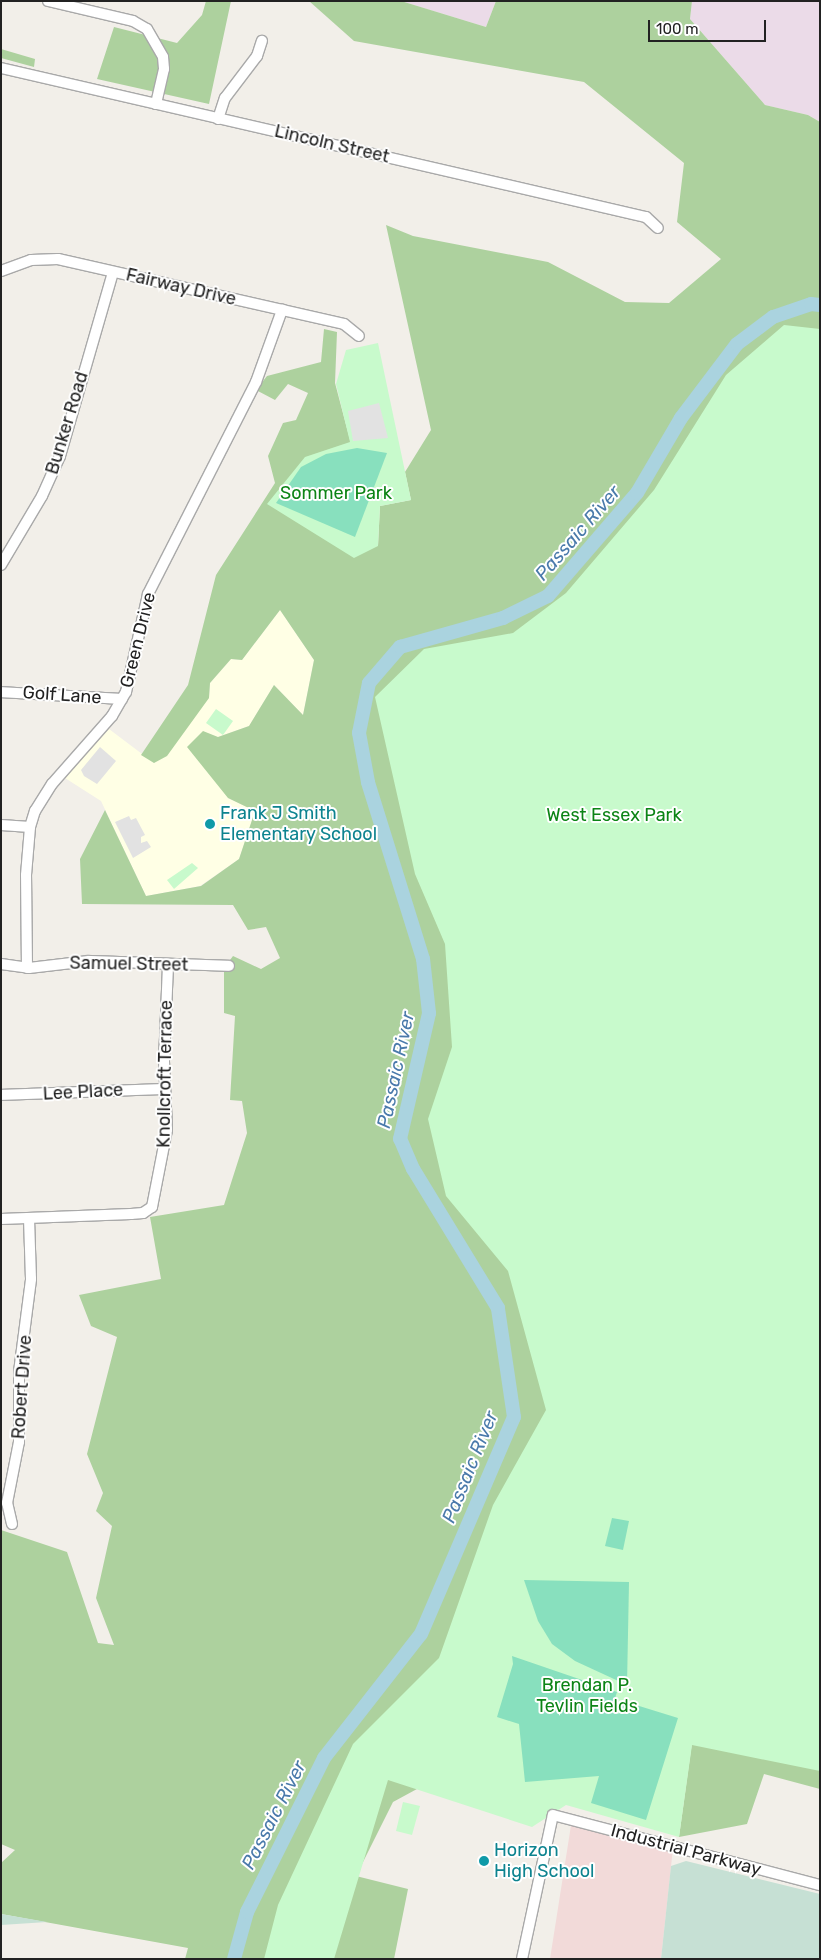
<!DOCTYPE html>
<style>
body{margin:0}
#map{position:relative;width:821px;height:1960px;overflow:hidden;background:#f2efe9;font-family:Rubik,sans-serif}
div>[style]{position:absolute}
.commercial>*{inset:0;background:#f2dad9}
.industrial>*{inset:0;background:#ebdbe8}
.education>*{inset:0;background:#ffffe5}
.forest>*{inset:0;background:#add19e}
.wetland>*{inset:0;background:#c6e0d4}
.park>*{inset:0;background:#c8facc}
.pitch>*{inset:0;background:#88e0be}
.parking>*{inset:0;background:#e2e2e2}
.river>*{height:14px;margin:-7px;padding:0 7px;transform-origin:7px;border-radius:7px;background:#aad3df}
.roads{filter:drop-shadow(1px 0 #a9a9a9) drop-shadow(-1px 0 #a9a9a9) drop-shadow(0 1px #a9a9a9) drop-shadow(0 -1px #a9a9a9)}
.minor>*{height:10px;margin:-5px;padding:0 5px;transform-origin:5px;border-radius:5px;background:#fff}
.dots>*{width:14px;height:14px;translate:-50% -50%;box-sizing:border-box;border:2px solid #fff;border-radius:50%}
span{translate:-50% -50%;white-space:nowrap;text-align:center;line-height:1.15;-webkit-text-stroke:4px #fff;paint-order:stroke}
.street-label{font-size:18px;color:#222}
.park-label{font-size:18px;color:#0c8416}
.culture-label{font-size:18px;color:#0d838f}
.left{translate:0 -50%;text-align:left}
.water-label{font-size:19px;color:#4a7aab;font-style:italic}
.frame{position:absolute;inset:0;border:2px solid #222;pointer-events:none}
.scale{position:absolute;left:648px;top:20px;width:118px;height:22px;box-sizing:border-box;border:2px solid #222;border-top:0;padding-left:6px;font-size:15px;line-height:18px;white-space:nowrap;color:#222;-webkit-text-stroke:4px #fff;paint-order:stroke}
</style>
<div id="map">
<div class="commercial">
<div style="clip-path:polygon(572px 1819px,673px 1848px,661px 1959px,550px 1959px)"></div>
</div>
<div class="industrial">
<div style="clip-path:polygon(401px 1px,496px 1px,486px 27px)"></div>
<div style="clip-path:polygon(692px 1px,820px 1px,820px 122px,808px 115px,765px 105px,690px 19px)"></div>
</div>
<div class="education">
<div style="clip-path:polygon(280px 610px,314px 660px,303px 715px,274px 685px,249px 726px,218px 737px,228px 798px,255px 811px,239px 859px,200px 886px,146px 896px,101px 801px,65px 778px,109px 729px,154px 763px,209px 698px,210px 683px,231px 659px,242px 660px)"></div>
</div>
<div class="forest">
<div style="clip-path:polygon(206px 1px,231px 1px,209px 104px,97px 79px,114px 27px,177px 43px,202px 15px)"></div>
<div style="clip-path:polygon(309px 1px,401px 1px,486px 27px,496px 1px,692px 1px,690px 19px,765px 105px,808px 115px,820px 122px,820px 1789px,764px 1774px,747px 1824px,679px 1837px,715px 1576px,452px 1770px,393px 1802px,356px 1876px,408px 1889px,394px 1959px,185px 1959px,188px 1948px,1px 1914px,1px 1863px,15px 1850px,1px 1844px,1px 1530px,67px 1552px,98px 1643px,114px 1645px,96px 1598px,112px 1526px,96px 1511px,103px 1493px,87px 1454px,117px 1337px,91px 1326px,79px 1295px,161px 1279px,150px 1217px,224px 1205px,247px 1133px,242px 1101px,230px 1100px,235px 1016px,224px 1013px,224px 968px,233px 956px,261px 969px,280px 958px,266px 927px,248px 930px,233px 905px,82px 904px,80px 859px,105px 810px,146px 896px,201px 886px,239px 859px,255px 811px,228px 798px,187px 747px,203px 731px,218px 737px,249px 726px,274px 685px,303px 715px,314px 660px,280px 610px,242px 660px,231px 659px,210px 683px,209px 698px,167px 756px,154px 763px,141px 755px,188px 685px,216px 575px,275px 483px,268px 456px,283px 423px,296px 420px,308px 393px,288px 384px,275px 400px,256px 390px,267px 376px,321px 362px,324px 329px,337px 332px,335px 383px,378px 546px,380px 506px,411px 500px,405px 472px,431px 430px,386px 225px,413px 236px,548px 262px,625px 302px,669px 303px,721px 259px,677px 222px,684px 163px,584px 82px,354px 41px)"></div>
<div style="clip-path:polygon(1px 49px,35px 59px,34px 67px,1px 58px)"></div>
</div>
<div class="wetland">
<div style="clip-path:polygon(686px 1861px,820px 1894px,820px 1959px,661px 1959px,671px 1866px)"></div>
<div style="clip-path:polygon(1px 1914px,47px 1922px,1px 1925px)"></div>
</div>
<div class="park">
<div style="clip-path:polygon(784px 325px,820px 329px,820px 1771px,692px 1745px,679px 1837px,566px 1805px,532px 1827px,388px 1780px,334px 1959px,264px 1959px,278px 1905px,353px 1744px,439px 1658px,493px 1505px,546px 1410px,508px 1271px,446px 1196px,428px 1119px,452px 1047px,445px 944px,415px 874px,375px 697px,424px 649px,513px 633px,566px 593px,654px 490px,726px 375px)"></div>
<div style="clip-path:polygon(378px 343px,411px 500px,380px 506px,378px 546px,354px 558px,267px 504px,305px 457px,350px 442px,336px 384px,346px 350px)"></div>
<div style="clip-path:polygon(216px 709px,233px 721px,223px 735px,206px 723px)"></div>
<div style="clip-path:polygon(192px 863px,198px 868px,174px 889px,167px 880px)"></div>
<div style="clip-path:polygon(403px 1802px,420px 1806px,412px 1835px,396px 1831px)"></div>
</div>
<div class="pitch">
<div style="clip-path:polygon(357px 448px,387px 453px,355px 537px,276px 503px,301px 467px,326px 454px)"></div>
<div style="clip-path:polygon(612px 1518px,629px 1521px,623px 1550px,605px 1546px)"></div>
<div style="clip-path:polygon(524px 1580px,629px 1582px,627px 1685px,575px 1661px,552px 1644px,538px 1621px)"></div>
<div style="clip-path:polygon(512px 1656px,617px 1692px,612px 1708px,619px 1714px,623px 1701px,678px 1718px,646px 1820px,591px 1803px,599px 1776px,525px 1782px,519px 1724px,497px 1717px,513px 1664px)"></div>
</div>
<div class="parking">
<div style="clip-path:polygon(379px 403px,388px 438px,353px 441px,348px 411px)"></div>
<div style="clip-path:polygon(100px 747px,116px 761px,97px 784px,84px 776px,81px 770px)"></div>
<div style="clip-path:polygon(129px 816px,131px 820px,136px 818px,145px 835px,141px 837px,141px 843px,147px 841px,151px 847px,133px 858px,115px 822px)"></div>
</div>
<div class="river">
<div style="left:234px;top:1959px;width:49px;rotate:-74.5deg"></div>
<div style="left:247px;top:1912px;width:172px;rotate:-63.4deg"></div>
<div style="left:324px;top:1758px;width:157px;rotate:-52deg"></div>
<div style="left:421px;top:1634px;width:236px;rotate:-66.8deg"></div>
<div style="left:514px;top:1417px;width:110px;rotate:-98.4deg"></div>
<div style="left:498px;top:1308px;width:163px;rotate:-121.4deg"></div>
<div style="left:413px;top:1169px;width:33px;rotate:-113deg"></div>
<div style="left:400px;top:1139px;width:129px;rotate:-77deg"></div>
<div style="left:429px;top:1013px;width:54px;rotate:-96.3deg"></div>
<div style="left:423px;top:959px;width:185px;rotate:-107.3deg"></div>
<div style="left:368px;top:782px;width:50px;rotate:-100.4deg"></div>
<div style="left:359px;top:733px;width:51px;rotate:-78.7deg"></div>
<div style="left:369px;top:683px;width:48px;rotate:-49.3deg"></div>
<div style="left:400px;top:647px;width:107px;rotate:-15.7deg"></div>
<div style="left:503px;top:618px;width:50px;rotate:-26.1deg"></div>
<div style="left:548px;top:596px;width:136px;rotate:-49.2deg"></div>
<div style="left:637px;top:493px;width:87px;rotate:-59.6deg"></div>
<div style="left:681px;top:418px;width:93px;rotate:-52.9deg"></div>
<div style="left:737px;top:344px;width:45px;rotate:-36.9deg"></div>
<div style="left:773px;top:317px;width:40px;rotate:-18.9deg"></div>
<div style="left:811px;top:304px;width:9px;rotate:6deg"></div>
</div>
<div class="roads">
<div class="minor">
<div style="left:48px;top:1px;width:87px;rotate:13.2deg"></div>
<div style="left:133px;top:21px;width:16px;rotate:30deg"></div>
<div style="left:147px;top:29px;width:32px;rotate:60deg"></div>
<div style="left:163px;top:57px;width:12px;rotate:85deg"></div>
<div style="left:164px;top:69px;width:36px;rotate:103deg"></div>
<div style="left:1px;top:68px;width:662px;rotate:13.01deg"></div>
<div style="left:646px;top:217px;width:16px;rotate:43deg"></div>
<div style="left:218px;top:119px;width:22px;rotate:-72deg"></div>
<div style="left:225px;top:98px;width:53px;rotate:-52.7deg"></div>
<div style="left:257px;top:56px;width:16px;rotate:-72deg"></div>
<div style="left:1px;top:271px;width:32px;rotate:-20deg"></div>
<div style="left:31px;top:260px;width:27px;rotate:-2deg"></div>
<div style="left:58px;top:259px;width:293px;rotate:12.8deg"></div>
<div style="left:344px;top:324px;width:19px;rotate:39deg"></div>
<div style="left:1px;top:565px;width:80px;rotate:-59.3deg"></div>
<div style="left:42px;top:496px;width:44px;rotate:-65.8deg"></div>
<div style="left:60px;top:456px;width:191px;rotate:-73.9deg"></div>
<div style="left:1px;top:692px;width:121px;rotate:3.3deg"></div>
<div style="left:1px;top:825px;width:29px;rotate:4deg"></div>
<div style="left:1px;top:964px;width:28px;rotate:8deg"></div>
<div style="left:29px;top:968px;width:60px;rotate:-6.7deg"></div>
<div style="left:89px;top:961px;width:140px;rotate:2deg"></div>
<div style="left:27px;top:968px;width:93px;rotate:-90.6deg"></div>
<div style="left:26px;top:875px;width:48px;rotate:-85.2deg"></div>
<div style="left:30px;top:827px;width:17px;rotate:-73deg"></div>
<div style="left:35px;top:811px;width:32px;rotate:-58deg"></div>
<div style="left:52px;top:784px;width:91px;rotate:-48.6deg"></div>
<div style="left:112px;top:716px;width:28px;rotate:-60deg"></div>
<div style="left:126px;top:692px;width:100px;rotate:-77.3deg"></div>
<div style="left:148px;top:594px;width:238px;rotate:-63deg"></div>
<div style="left:256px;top:382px;width:77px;rotate:-70.1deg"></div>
<div style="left:1px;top:1095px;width:164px;rotate:-2.1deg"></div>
<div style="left:1px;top:1219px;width:130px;rotate:-2.2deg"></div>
<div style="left:131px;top:1214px;width:12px;rotate:-5deg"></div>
<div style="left:143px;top:1213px;width:11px;rotate:-34deg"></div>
<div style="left:152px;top:1207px;width:78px;rotate:-79deg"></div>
<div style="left:167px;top:1130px;width:69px;rotate:-92.5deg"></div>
<div style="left:164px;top:1061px;width:97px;rotate:-87.6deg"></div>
<div style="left:12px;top:1524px;width:22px;rotate:-103deg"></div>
<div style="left:7px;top:1503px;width:62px;rotate:-78.9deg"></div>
<div style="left:19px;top:1442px;width:70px;rotate:-90deg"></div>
<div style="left:19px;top:1372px;width:94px;rotate:-82.6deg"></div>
<div style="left:31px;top:1279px;width:60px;rotate:-91.9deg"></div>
<div style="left:522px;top:1959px;width:147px;rotate:-77.9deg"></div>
<div style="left:553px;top:1815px;width:276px;rotate:14.7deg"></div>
</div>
</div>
<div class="dots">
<div style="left:210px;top:824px;background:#0f9aa8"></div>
<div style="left:484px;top:1861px;background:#0f9aa8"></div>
</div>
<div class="street-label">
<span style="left:332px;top:144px;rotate:13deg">Lincoln Street</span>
<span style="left:181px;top:287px;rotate:13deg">Fairway Drive</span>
<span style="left:67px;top:423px;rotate:-73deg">Bunker Road</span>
<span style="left:138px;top:640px;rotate:-76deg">Green Drive</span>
<span style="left:62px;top:695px;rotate:4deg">Golf Lane</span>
<span style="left:129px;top:964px;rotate:1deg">Samuel Street</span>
<span style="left:165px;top:1074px;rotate:-89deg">Knollcroft Terrace</span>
<span style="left:83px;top:1092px;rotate:-3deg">Lee Place</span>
<span style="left:22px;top:1387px;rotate:-86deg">Robert Drive</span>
<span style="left:686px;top:1850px;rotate:15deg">Industrial Parkway</span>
</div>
<div class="park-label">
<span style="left:336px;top:493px">Sommer Park</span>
<span style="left:614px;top:815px">West Essex Park</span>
<span style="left:587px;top:1696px">Brendan P.<br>Tevlin Fields</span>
</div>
<div class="culture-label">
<span class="left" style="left:220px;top:824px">Frank J Smith<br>Elementary School</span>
<span class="left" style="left:494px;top:1861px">Horizon<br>High School</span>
</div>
<div class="water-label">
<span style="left:578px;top:533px;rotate:-49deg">Passaic River</span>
<span style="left:396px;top:1070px;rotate:-78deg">Passaic River</span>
<span style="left:470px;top:1467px;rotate:-68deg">Passaic River</span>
<span style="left:274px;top:1815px;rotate:-63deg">Passaic River</span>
</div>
<div class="frame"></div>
<div class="scale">100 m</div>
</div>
